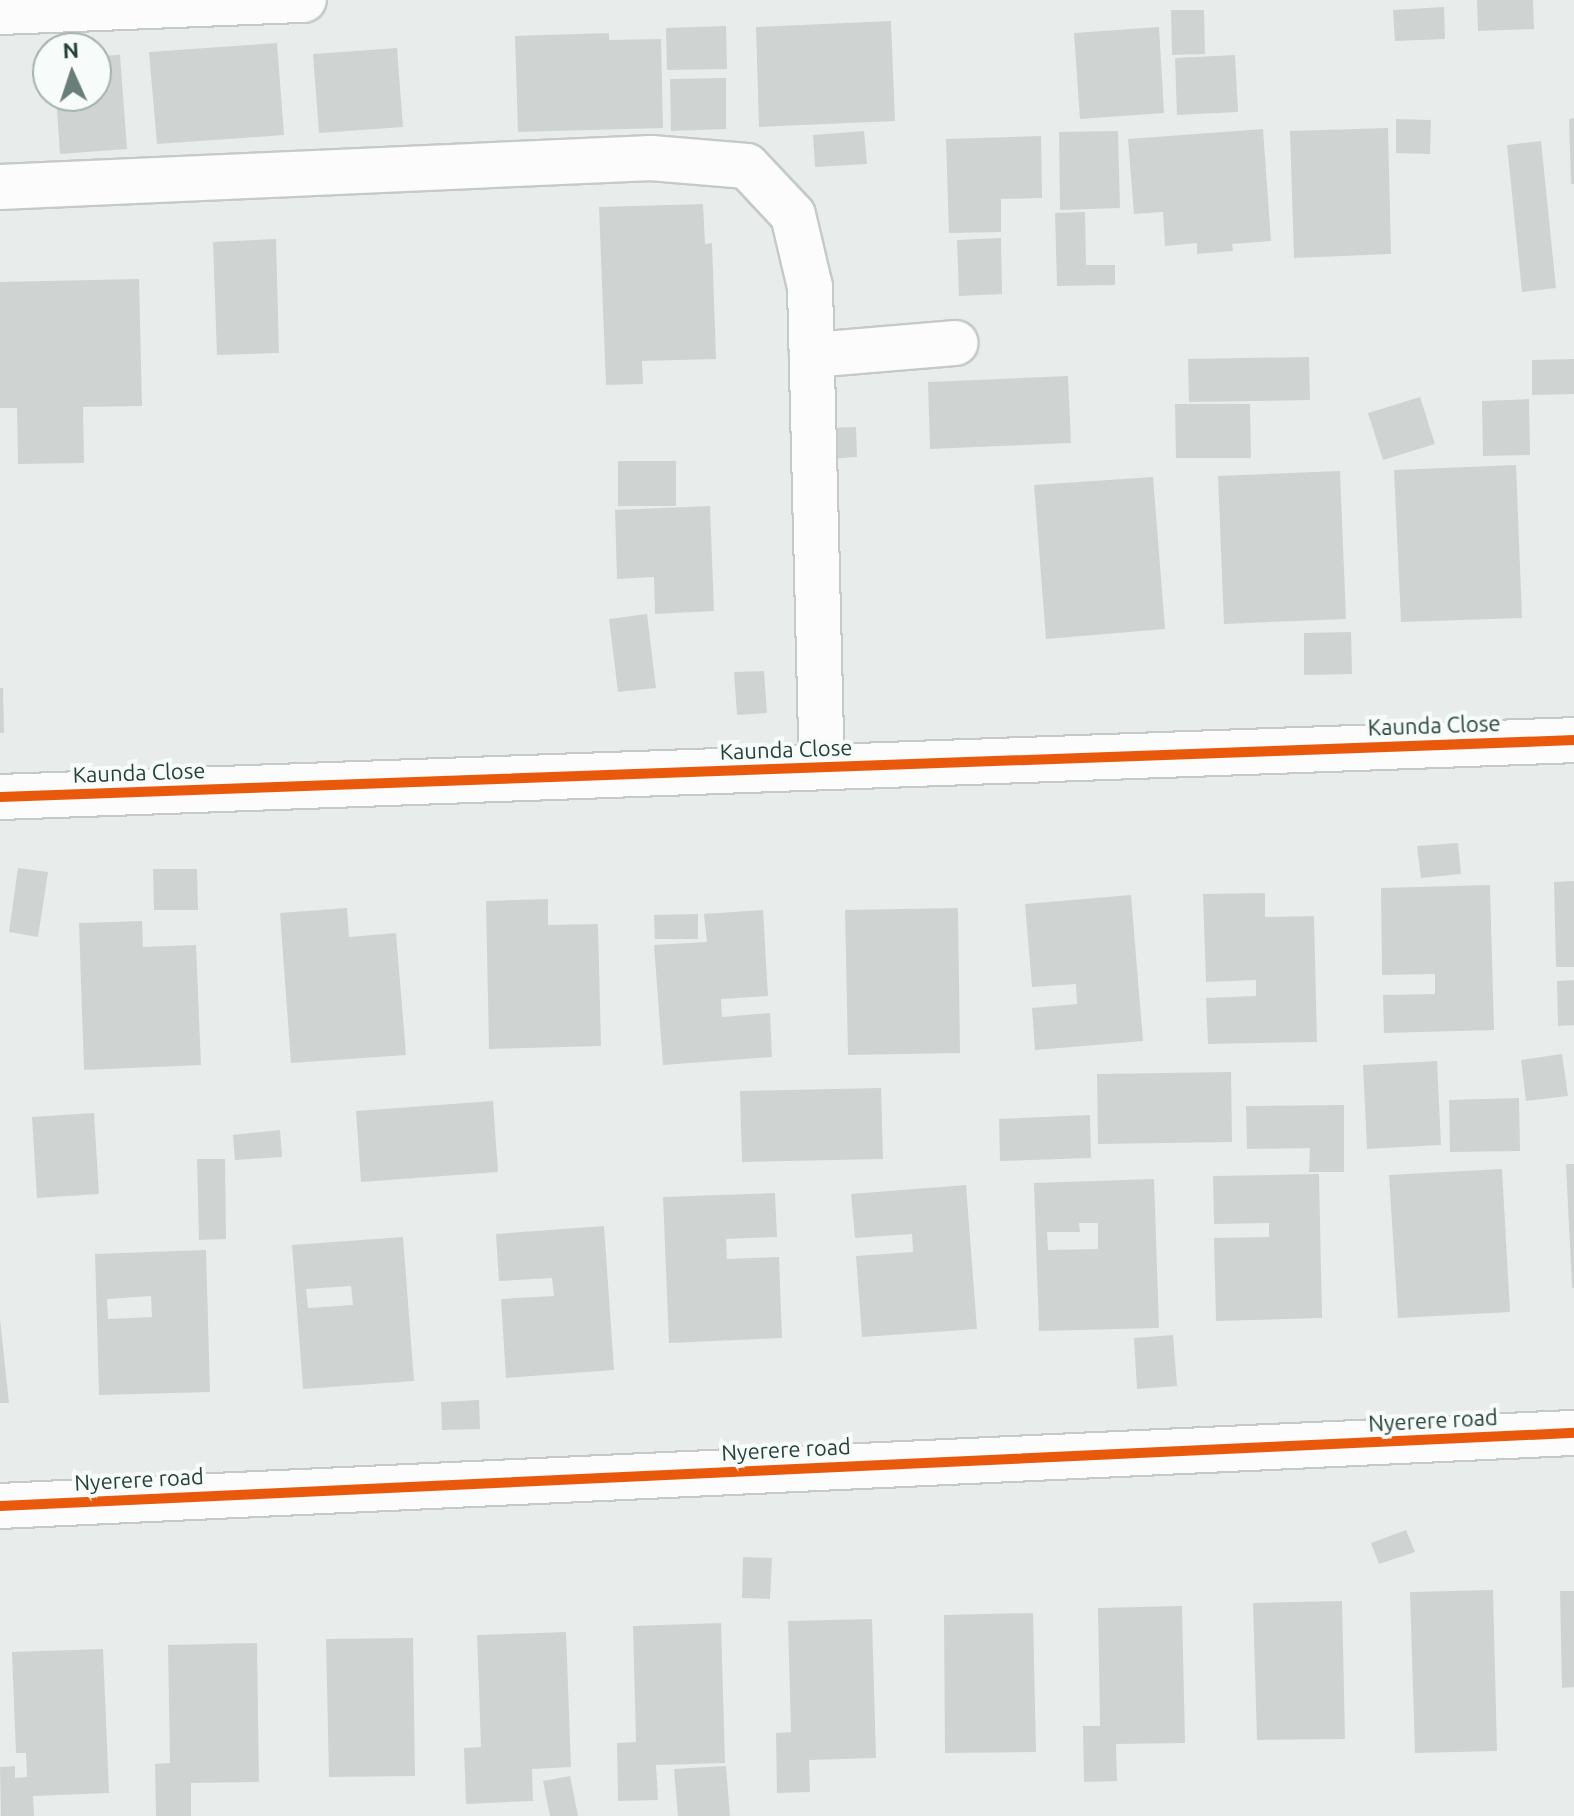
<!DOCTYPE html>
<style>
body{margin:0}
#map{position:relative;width:1574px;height:1816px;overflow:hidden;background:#e8edeb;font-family:Ubuntu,sans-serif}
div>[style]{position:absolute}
.building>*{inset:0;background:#cfd4d2}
.roads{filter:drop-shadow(2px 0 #c5cac8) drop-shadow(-2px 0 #c5cac8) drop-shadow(0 2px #c5cac8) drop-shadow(0 -2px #c5cac8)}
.minor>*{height:44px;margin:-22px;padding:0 22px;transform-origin:22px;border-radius:22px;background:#fcfcfc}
.tertiary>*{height:44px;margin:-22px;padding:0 22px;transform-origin:22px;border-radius:22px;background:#fcfcfc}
.cycleway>*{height:10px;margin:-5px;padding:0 5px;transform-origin:5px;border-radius:5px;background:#e8590c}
span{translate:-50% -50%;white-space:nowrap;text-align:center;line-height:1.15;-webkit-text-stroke:8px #f7fbf9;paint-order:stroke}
.street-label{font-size:22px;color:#24423a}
.north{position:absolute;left:32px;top:32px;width:80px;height:80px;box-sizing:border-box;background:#f7fbf9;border:2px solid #a3b1ad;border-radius:50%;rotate:357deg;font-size:22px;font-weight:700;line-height:32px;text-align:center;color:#24423a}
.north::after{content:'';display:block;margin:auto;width:28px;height:36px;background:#697e78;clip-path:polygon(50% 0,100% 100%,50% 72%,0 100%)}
</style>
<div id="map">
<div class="building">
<div style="clip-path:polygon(1477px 0,1533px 0,1534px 29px,1478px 31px)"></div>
<div style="clip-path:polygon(1444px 7px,1445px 39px,1395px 41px,1393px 10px)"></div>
<div style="clip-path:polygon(1171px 10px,1204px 10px,1205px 54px,1172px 55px)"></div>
<div style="clip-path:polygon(891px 21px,895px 121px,759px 127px,756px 27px)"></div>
<div style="clip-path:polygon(726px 26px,727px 69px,667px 70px,666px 28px)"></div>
<div style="clip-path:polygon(1159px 27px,1164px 113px,1080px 119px,1074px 33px)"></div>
<div style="clip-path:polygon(609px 33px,609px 40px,661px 39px,663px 128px,518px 132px,515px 36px)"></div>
<div style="clip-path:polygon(277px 43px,284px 135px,157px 144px,149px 52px)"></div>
<div style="clip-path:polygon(397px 48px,403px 127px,319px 133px,313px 54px)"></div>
<div style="clip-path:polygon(120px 55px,127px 149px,60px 154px,56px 96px,96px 96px,96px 56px)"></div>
<div style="clip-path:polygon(1235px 55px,1238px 112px,1177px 115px,1175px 58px)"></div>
<div style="clip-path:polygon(726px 78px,726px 129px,671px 131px,670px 79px)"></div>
<div style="clip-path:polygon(1574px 118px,1574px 184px,1571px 184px,1569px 119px)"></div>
<div style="clip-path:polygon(1396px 119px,1431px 120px,1430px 154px,1396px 153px)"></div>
<div style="clip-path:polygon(1388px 128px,1391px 254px,1294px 258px,1290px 131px)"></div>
<div style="clip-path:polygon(1263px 129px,1271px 241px,1232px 244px,1233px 251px,1197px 254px,1197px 243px,1165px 246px,1163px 212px,1134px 214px,1128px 139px)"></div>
<div style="clip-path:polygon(864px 131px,867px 164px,815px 167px,813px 135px)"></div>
<div style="clip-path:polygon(1118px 131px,1120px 208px,1060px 210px,1059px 132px)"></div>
<div style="clip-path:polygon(1041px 136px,1042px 198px,1001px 199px,1001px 232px,949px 233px,946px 139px)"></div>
<div style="clip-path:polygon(1541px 141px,1556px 288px,1522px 292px,1507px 145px)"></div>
<div style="clip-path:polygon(703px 204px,705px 244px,712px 243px,716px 359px,642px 361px,643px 384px,606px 385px,599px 207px)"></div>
<div style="clip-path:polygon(1085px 212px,1086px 265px,1115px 265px,1115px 285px,1057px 286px,1055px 213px)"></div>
<div style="clip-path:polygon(1001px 238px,1002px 294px,959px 296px,957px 240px)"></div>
<div style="clip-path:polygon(276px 239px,279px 353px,217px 355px,213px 242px)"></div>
<div style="clip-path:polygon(139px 279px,142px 406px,83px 407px,84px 463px,18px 464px,17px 408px,0 408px,0 282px)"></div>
<div style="clip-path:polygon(1309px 357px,1310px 400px,1189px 402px,1188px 359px)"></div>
<div style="clip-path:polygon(1574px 359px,1574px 394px,1532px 395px,1532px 360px)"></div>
<div style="clip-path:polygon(1068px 376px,1071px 443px,930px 449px,928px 382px)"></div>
<div style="clip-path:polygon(1420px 397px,1435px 444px,1383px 460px,1368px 413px)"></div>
<div style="clip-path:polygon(1529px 399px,1530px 455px,1483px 456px,1482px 401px)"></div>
<div style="clip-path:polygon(1175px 404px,1250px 404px,1251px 458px,1176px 458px)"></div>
<div style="clip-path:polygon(856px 427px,857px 457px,829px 459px,828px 428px)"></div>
<div style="clip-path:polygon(618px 461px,676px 461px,676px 506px,618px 506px)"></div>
<div style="clip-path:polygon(1516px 465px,1522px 618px,1401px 622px,1394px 470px)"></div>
<div style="clip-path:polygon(1340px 471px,1346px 619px,1224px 624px,1218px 476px)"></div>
<div style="clip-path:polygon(1153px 477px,1165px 629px,1046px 639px,1034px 485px)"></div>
<div style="clip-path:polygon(710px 506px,714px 611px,655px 614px,654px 577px,617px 579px,615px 510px)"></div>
<div style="clip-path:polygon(647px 614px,656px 688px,618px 692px,609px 619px)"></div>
<div style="clip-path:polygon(1351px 632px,1352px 674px,1304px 675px,1304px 633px)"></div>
<div style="clip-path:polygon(764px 671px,767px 713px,737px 715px,734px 672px)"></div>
<div style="clip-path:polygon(0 688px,3px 688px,4px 733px,0 733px)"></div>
<div style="clip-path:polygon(1458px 843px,1461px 874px,1421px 878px,1417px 846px)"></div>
<div style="clip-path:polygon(18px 868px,48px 872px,38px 937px,9px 932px)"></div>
<div style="clip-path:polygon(153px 869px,197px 869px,198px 910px,154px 910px)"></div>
<div style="clip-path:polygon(1574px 881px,1574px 967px,1556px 967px,1554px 882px)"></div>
<div style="clip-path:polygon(1490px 885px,1494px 1030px,1384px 1033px,1383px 995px,1435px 994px,1435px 974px,1382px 975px,1381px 888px)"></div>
<div style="clip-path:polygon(1265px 893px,1265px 917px,1314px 916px,1317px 1042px,1208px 1044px,1206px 998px,1256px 996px,1256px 980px,1206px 982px,1203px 894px)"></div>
<div style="clip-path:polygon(1131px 895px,1143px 1041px,1035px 1050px,1032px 1008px,1077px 1004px,1076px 984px,1032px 987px,1025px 904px)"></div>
<div style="clip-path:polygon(548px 899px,548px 925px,598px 924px,601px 1046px,489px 1049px,486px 901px)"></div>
<div style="clip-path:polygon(347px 908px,349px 937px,396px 933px,406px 1055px,291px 1063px,280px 913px)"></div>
<div style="clip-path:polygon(958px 908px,960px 1053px,848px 1055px,845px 910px)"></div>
<div style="clip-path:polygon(763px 910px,768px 996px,721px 999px,722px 1017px,770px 1013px,772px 1057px,663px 1065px,654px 945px,707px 942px,704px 914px)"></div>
<div style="clip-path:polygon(698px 914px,698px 939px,655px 939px,654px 915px)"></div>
<div style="clip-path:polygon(142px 921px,143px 947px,196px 945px,201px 1065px,84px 1070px,79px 923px)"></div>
<div style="clip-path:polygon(1574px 980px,1574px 1025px,1558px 1026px,1557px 981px)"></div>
<div style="clip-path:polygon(1562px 1054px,1568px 1096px,1526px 1101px,1521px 1060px)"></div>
<div style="clip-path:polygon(1437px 1061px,1441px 1145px,1367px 1149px,1363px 1065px)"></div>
<div style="clip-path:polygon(1231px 1072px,1232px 1142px,1098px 1144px,1097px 1074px)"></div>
<div style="clip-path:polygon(881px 1088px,883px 1159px,742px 1162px,740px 1091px)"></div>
<div style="clip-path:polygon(1519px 1098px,1520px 1151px,1450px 1152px,1449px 1100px)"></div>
<div style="clip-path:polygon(493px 1101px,498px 1172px,361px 1182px,356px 1111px)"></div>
<div style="clip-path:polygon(1344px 1105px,1344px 1172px,1309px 1172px,1310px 1148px,1247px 1149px,1246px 1106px)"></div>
<div style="clip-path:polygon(94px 1113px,99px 1194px,37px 1198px,32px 1117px)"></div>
<div style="clip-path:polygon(1090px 1115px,1091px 1158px,1000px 1161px,999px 1119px)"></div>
<div style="clip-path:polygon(280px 1130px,282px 1157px,235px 1160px,233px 1135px)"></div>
<div style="clip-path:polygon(197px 1159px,225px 1159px,226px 1239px,199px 1240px)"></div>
<div style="clip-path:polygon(1566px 1164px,1574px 1164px,1574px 1288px,1572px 1288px)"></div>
<div style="clip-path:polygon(1502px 1169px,1510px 1312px,1398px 1318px,1389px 1175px)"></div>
<div style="clip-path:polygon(1319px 1174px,1322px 1318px,1216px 1321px,1214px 1238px,1269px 1237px,1269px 1223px,1214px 1224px,1213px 1176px)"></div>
<div style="clip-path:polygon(evenodd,1154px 1179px,1159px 1328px,1039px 1331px,1034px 1183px,1154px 1179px,1079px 1223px,1098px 1223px,1098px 1249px,1048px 1250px,1047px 1232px,1080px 1232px,1079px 1223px)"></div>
<div style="clip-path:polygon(966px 1185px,977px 1329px,862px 1337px,856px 1256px,913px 1252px,912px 1234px,855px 1238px,851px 1194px)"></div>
<div style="clip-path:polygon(775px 1193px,777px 1237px,726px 1239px,727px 1259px,779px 1257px,782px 1338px,669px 1343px,663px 1197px)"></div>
<div style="clip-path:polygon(604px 1226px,614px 1370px,506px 1378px,501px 1299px,554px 1296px,552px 1278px,499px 1281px,496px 1234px)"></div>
<div style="clip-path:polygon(evenodd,403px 1237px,414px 1381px,303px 1389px,292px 1245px,403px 1237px,351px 1286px,353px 1305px,308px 1308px,306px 1289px,351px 1286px)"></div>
<div style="clip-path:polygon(evenodd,206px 1250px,210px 1392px,99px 1395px,95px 1254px,206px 1250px,151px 1296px,152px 1317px,108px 1319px,107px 1299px,151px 1296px)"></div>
<div style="clip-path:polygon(0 1319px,9px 1403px,0 1403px)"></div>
<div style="clip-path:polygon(1173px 1335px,1177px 1386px,1137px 1389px,1134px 1338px)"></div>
<div style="clip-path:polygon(479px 1400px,480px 1429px,442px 1430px,441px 1402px)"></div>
<div style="clip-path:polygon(1406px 1530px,1415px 1552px,1379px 1564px,1371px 1543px)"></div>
<div style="clip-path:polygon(743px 1557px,772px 1558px,770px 1599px,742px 1598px)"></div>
<div style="clip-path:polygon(1493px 1590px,1497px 1751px,1415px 1753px,1410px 1592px)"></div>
<div style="clip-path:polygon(1560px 1591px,1574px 1591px,1574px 1687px,1562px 1688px)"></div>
<div style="clip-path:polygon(1342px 1601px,1345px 1739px,1257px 1740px,1253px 1603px)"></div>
<div style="clip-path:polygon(1182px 1606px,1185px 1743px,1116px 1744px,1117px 1781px,1084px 1782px,1083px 1726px,1100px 1726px,1098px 1608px)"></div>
<div style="clip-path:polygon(1033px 1613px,1036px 1752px,945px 1753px,944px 1615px)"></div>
<div style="clip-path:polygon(872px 1619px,876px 1758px,809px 1760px,810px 1792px,777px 1793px,776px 1733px,791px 1732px,788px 1621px)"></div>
<div style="clip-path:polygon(721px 1623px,725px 1763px,656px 1765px,658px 1800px,618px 1801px,617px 1743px,636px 1742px,633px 1626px)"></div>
<div style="clip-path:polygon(566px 1632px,571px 1767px,532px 1769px,533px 1801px,466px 1804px,464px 1748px,481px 1747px,477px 1635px)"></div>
<div style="clip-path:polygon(413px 1638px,415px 1776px,329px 1777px,326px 1639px)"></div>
<div style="clip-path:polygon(257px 1643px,259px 1782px,191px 1783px,191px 1816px,156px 1816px,155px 1764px,170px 1763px,168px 1645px)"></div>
<div style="clip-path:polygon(103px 1649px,109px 1793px,33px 1796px,34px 1816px,1px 1816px,0 1767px,15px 1766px,15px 1778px,27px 1777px,26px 1753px,16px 1753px,12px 1652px)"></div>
<div style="clip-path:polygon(726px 1766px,730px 1816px,678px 1816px,674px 1769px)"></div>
<div style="clip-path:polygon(570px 1776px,578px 1816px,550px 1816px,543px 1781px)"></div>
</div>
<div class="roads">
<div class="minor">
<div style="left:0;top:12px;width:304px;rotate:-2.3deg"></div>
<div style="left:0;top:187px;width:652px;rotate:-2.55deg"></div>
<div style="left:651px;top:158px;width:96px;rotate:4.8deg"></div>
<div style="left:747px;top:166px;width:67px;rotate:46.8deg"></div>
<div style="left:793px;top:215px;width:74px;rotate:76.7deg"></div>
<div style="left:810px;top:287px;width:480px;rotate:88.6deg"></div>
<div style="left:812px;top:355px;width:144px;rotate:-4.8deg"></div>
<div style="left:0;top:797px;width:1575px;rotate:-2.07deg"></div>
</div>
<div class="tertiary">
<div style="left:0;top:1506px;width:1576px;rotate:-2.66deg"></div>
</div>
</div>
<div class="cycleway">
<div style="left:0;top:797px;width:1575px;rotate:-2.07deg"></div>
<div style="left:0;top:1506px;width:1576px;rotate:-2.66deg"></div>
</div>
<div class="street-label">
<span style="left:1434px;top:725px;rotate:-2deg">Kaunda Close</span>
<span style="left:786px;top:749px;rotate:-2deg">Kaunda Close</span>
<span style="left:139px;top:772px;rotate:-2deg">Kaunda Close</span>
<span style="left:1433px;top:1420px;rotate:-3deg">Nyerere road</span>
<span style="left:786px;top:1449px;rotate:-3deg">Nyerere road</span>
<span style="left:139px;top:1479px;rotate:-3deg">Nyerere road</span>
</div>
<div class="north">N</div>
</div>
